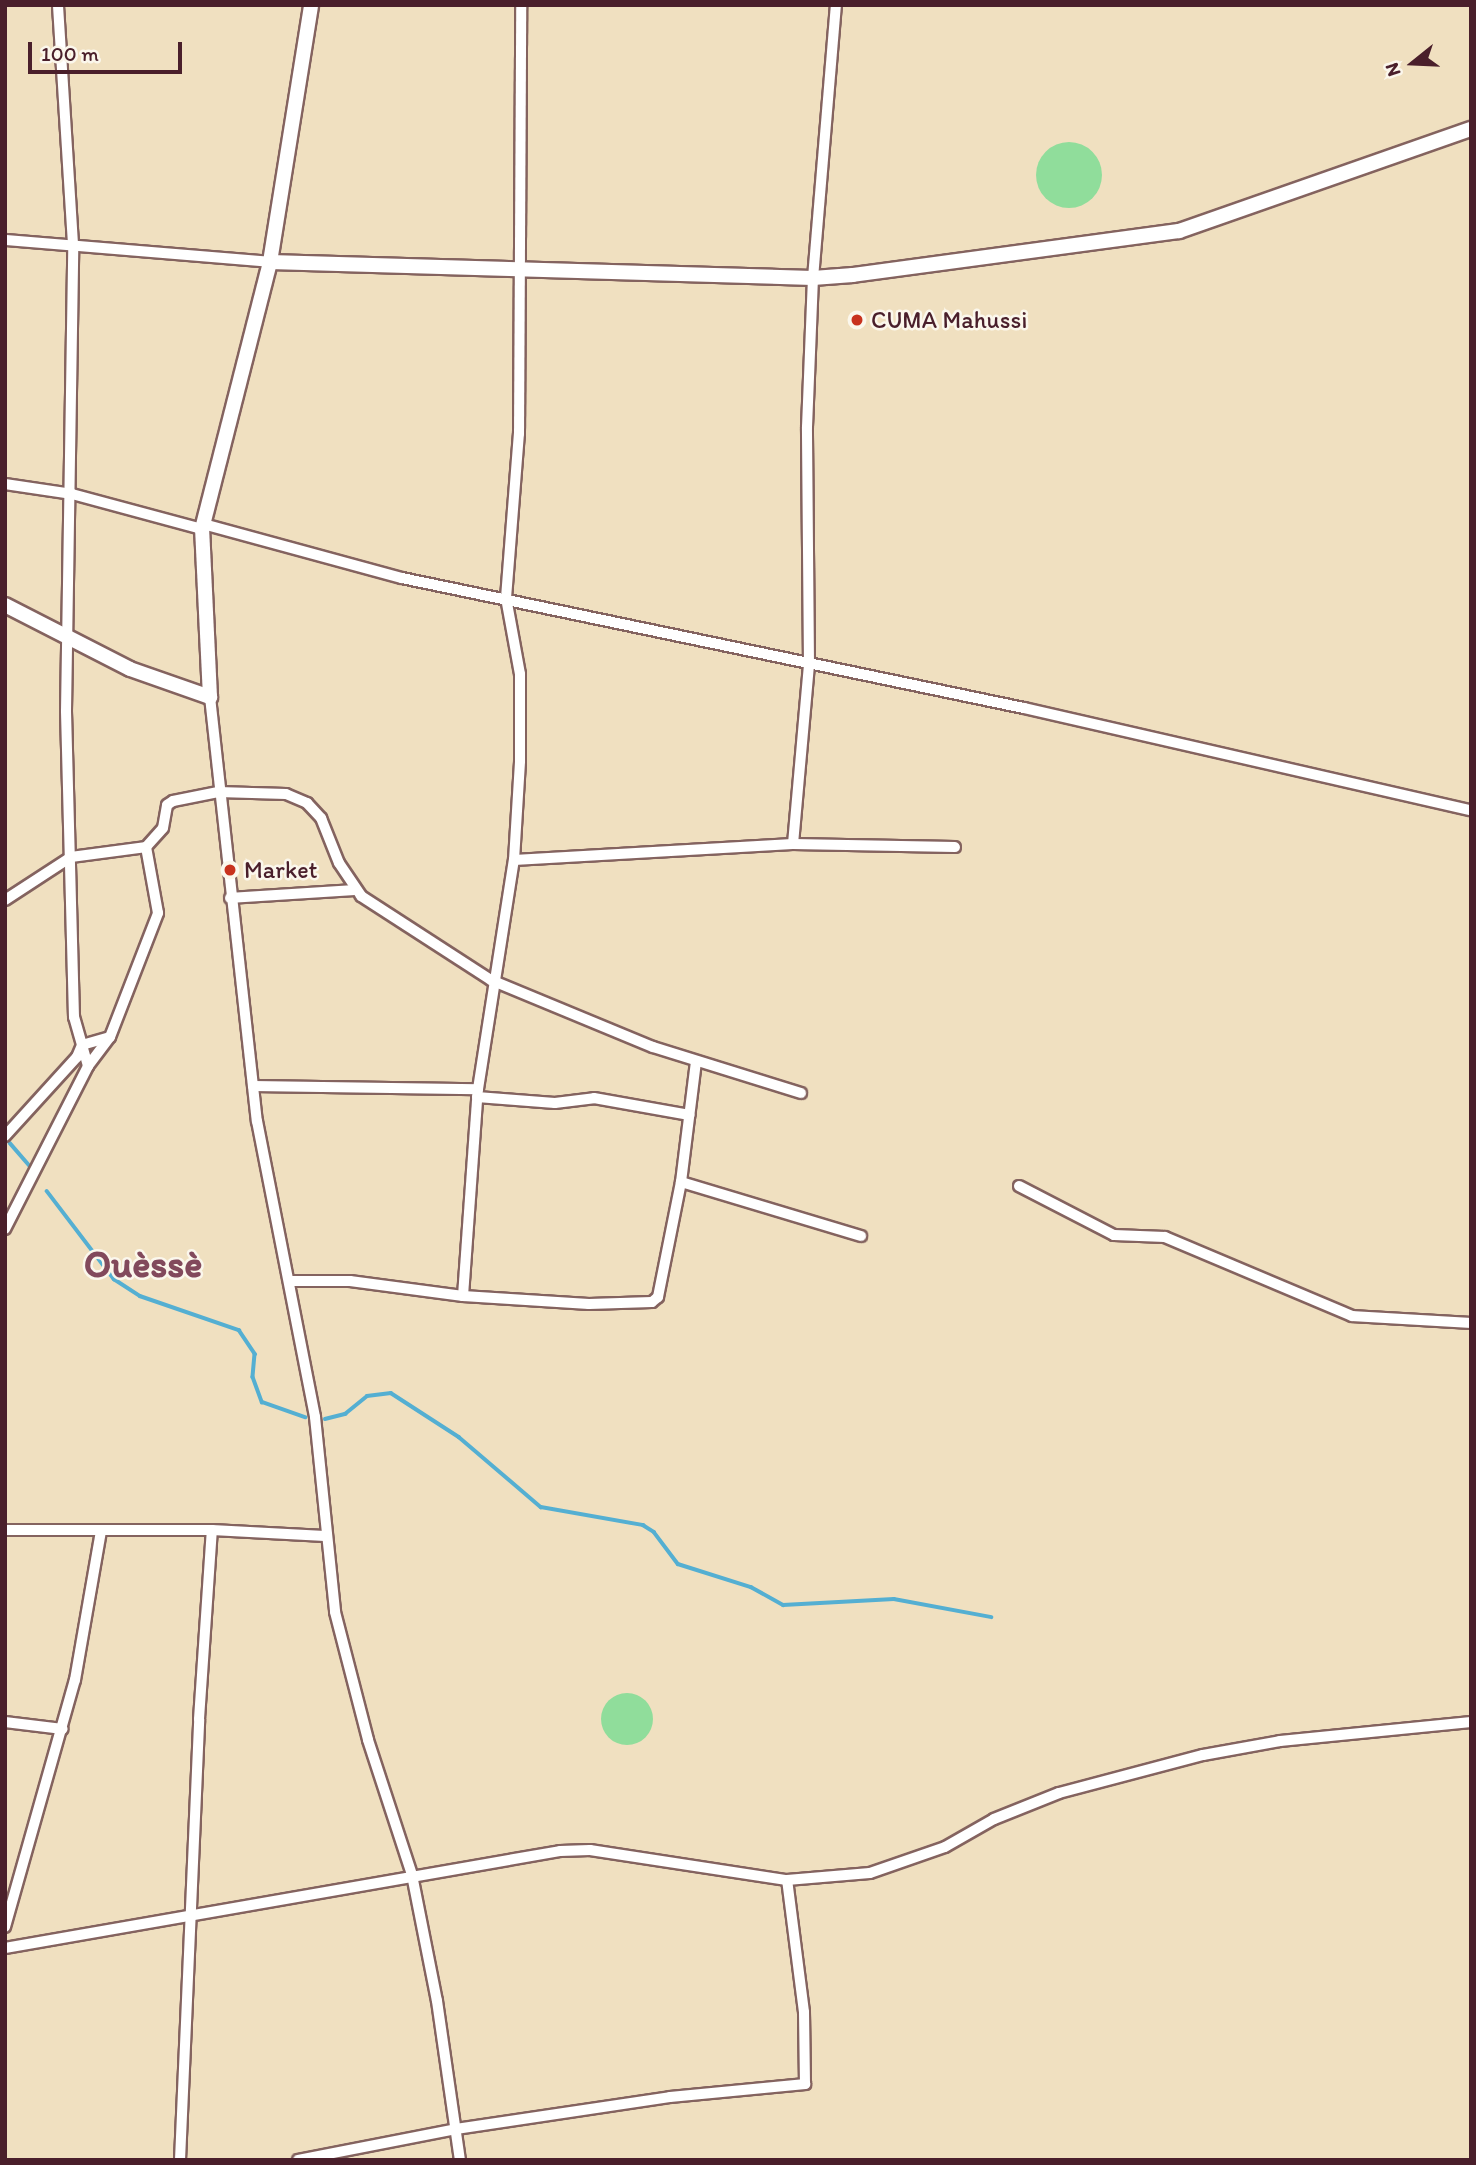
<!DOCTYPE html>
<meta charset="utf-8">
<style>
body{margin:0}
#map{position:relative;width:1476px;height:2165px;overflow:hidden;background:#f0e0c0;font-family:Itim,sans-serif}
div>[style]{position:absolute}
.green>*{inset:0;background:#90dd9b}
.round{border-radius:50%}
.stream>*{height:3.5px;margin:-1.75px;padding:0 1.75px;transform-origin:1.75px;border-radius:1.75px;background:#54afd2}
.roads{filter:drop-shadow(2px 0 #84635f) drop-shadow(-2px 0 #84635f) drop-shadow(0 2px #84635f) drop-shadow(0 -2px #84635f)}
.minor>*{height:10px;margin:-5px;padding:0 5px;transform-origin:5px;border-radius:5px;background:#fff}
.major>*{height:14px;margin:-7px;padding:0 7px;transform-origin:7px;border-radius:7px;background:#fff}
.dots>*{width:19px;height:19px;translate:-50% -50%;box-sizing:border-box;border:4px solid #fbf7ec;border-radius:50%}
span{translate:-50% -50%;white-space:nowrap;text-align:center;line-height:1.15;-webkit-text-stroke:5px #fbf7ec;paint-order:stroke}
.poi-label{font-size:24px;color:#4a1f2b}
.left{translate:0 -50%;text-align:left}
.town-label{font-size:38px;color:#82495c;font-weight:700}
.frame{position:absolute;inset:0;border:7px solid #4a1f2b;pointer-events:none}
.north{position:absolute;left:1378px;top:28px;width:70px;height:70px;-webkit-text-stroke:5px #fbf7ec;paint-order:stroke;rotate:252deg;font-size:19px;font-weight:700;line-height:28px;text-align:center;color:#4a1f2b}
.north::after{content:'';display:block;margin:auto;width:24px;height:32px;background:#4a1f2b;clip-path:polygon(50% 0,100% 100%,50% 72%,0 100%)}
.scale{position:absolute;left:28px;top:42px;width:154px;height:32px;box-sizing:border-box;border:4px solid #4a1f2b;border-top:0;padding-left:9px;font-size:21px;line-height:24px;white-space:nowrap;color:#4a1f2b;-webkit-text-stroke:5px #fbf7ec;paint-order:stroke}
</style>
<div id="map">
<div class="green">
<div class="round" style="left:1036px;top:142px;width:66px;height:66px"></div>
<div class="round" style="left:601px;top:1693px;width:52px;height:52px"></div>
</div>
<div class="stream">
<div style="left:10px;top:1143px;width:33px;rotate:49deg"></div>
<div style="left:47px;top:1191px;width:111px;rotate:52.7deg"></div>
<div style="left:114px;top:1279px;width:31px;rotate:33deg"></div>
<div style="left:140px;top:1296px;width:105px;rotate:19deg"></div>
<div style="left:239px;top:1330px;width:29px;rotate:56deg"></div>
<div style="left:255px;top:1354px;width:23px;rotate:95deg"></div>
<div style="left:253px;top:1377px;width:27px;rotate:70deg"></div>
<div style="left:262px;top:1402px;width:46px;rotate:19.2deg"></div>
<div style="left:325px;top:1419px;width:21px;rotate:-14deg"></div>
<div style="left:345px;top:1414px;width:28px;rotate:-39deg"></div>
<div style="left:367px;top:1396px;width:24px;rotate:-7deg"></div>
<div style="left:391px;top:1393px;width:81px;rotate:32.9deg"></div>
<div style="left:459px;top:1437px;width:108px;rotate:40.5deg"></div>
<div style="left:541px;top:1507px;width:104px;rotate:10deg"></div>
<div style="left:643px;top:1525px;width:13px;rotate:32deg"></div>
<div style="left:654px;top:1532px;width:40px;rotate:53deg"></div>
<div style="left:678px;top:1564px;width:77px;rotate:17.5deg"></div>
<div style="left:751px;top:1587px;width:37px;rotate:29deg"></div>
<div style="left:783px;top:1605px;width:111px;rotate:-3.1deg"></div>
<div style="left:894px;top:1599px;width:99px;rotate:10.5deg"></div>
</div>
<div class="roads">
<div class="minor">
<div style="left:5px;top:240px;width:266px;rotate:4.7deg"></div>
<div style="left:5px;top:484px;width:68px;rotate:8.5deg"></div>
<div style="left:72px;top:494px;width:135px;rotate:15.1deg"></div>
<div style="left:203px;top:524px;width:206px;rotate:15.2deg"></div>
<div style="left:402px;top:578px;width:635px;rotate:11.81deg"></div>
<div style="left:1024px;top:708px;width:458px;rotate:12.9deg"></div>
<div style="left:210px;top:697px;width:427px;rotate:83.7deg"></div>
<div style="left:257px;top:1121px;width:302px;rotate:78.9deg"></div>
<div style="left:315px;top:1417px;width:196px;rotate:84.1deg"></div>
<div style="left:335px;top:1612px;width:132px;rotate:75.5deg"></div>
<div style="left:368px;top:1740px;width:142px;rotate:71.9deg"></div>
<div style="left:412px;top:1875px;width:128px;rotate:78.8deg"></div>
<div style="left:437px;top:2001px;width:161px;rotate:81.8deg"></div>
<div style="left:793px;top:844px;width:181px;rotate:-84.9deg"></div>
<div style="left:809px;top:664px;width:237px;rotate:-90.5deg"></div>
<div style="left:807px;top:427px;width:149px;rotate:-87.7deg"></div>
<div style="left:813px;top:278px;width:274px;rotate:-85.2deg"></div>
<div style="left:514px;top:860px;width:279px;rotate:-3.3deg"></div>
<div style="left:793px;top:844px;width:162px;rotate:1.1deg"></div>
<div style="left:230px;top:898px;width:124px;rotate:-3.7deg"></div>
<div style="left:5px;top:900px;width:79px;rotate:-33.1deg"></div>
<div style="left:71px;top:857px;width:76px;rotate:-7.6deg"></div>
<div style="left:146px;top:847px;width:25px;rotate:-48deg"></div>
<div style="left:163px;top:828px;width:23px;rotate:-80deg"></div>
<div style="left:167px;top:805px;width:7px;rotate:-34deg"></div>
<div style="left:173px;top:801px;width:46px;rotate:-11.3deg"></div>
<div style="left:218px;top:792px;width:68px;rotate:1.7deg"></div>
<div style="left:286px;top:794px;width:23px;rotate:23deg"></div>
<div style="left:307px;top:803px;width:21px;rotate:47deg"></div>
<div style="left:321px;top:818px;width:48px;rotate:68.2deg"></div>
<div style="left:339px;top:863px;width:40px;rotate:56deg"></div>
<div style="left:361px;top:896px;width:155px;rotate:32.9deg"></div>
<div style="left:491px;top:980px;width:175px;rotate:22.5deg"></div>
<div style="left:653px;top:1047px;width:155px;rotate:17.3deg"></div>
<div style="left:88px;top:1066px;width:36px;rotate:-53deg"></div>
<div style="left:110px;top:1037px;width:133px;rotate:-68.8deg"></div>
<div style="left:158px;top:913px;width:67px;rotate:-100.3deg"></div>
<div style="left:253px;top:1086px;width:225px;rotate:0.8deg"></div>
<div style="left:477px;top:1097px;width:78px;rotate:4.4deg"></div>
<div style="left:555px;top:1103px;width:39px;rotate:-7deg"></div>
<div style="left:594px;top:1098px;width:97px;rotate:10.1deg"></div>
<div style="left:5px;top:1136px;width:107px;rotate:-47.7deg"></div>
<div style="left:77px;top:1057px;width:13px;rotate:-67deg"></div>
<div style="left:82px;top:1045px;width:29px;rotate:-16deg"></div>
<div style="left:681px;top:1182px;width:188px;rotate:16.7deg"></div>
<div style="left:1019px;top:1186px;width:107px;rotate:27.3deg"></div>
<div style="left:1114px;top:1235px;width:51px;rotate:2.2deg"></div>
<div style="left:1165px;top:1237px;width:203px;rotate:22.9deg"></div>
<div style="left:1352px;top:1316px;width:119px;rotate:3.4deg"></div>
<div style="left:5px;top:1229px;width:183px;rotate:-63deg"></div>
<div style="left:88px;top:1066px;width:51px;rotate:-105.9deg"></div>
<div style="left:74px;top:1017px;width:306px;rotate:-91.5deg"></div>
<div style="left:66px;top:711px;width:467px;rotate:-89.1deg"></div>
<div style="left:73px;top:244px;width:239px;rotate:-93.6deg"></div>
<div style="left:291px;top:1281px;width:59px"></div>
<div style="left:350px;top:1281px;width:114px;rotate:7.6deg"></div>
<div style="left:463px;top:1296px;width:126px;rotate:3.6deg"></div>
<div style="left:589px;top:1304px;width:63px;rotate:-1.8deg"></div>
<div style="left:652px;top:1302px;width:8px;rotate:-40deg"></div>
<div style="left:658px;top:1297px;width:117px;rotate:-78.7deg"></div>
<div style="left:681px;top:1182px;width:122px;rotate:-82.9deg"></div>
<div style="left:463px;top:1296px;width:208px;rotate:-85.9deg"></div>
<div style="left:478px;top:1089px;width:232px;rotate:-81.1deg"></div>
<div style="left:514px;top:860px;width:99px;rotate:-86.5deg"></div>
<div style="left:520px;top:761px;width:87px;rotate:-90deg"></div>
<div style="left:520px;top:674px;width:77px;rotate:-100.4deg"></div>
<div style="left:506px;top:598px;width:165px;rotate:-85.5deg"></div>
<div style="left:519px;top:434px;width:429px;rotate:-89.7deg"></div>
<div style="left:5px;top:1530px;width:207px"></div>
<div style="left:212px;top:1530px;width:113px;rotate:3deg"></div>
<div style="left:5px;top:1722px;width:58px;rotate:6.9deg"></div>
<div style="left:5px;top:1927px;width:257px;rotate:-74.2deg"></div>
<div style="left:75px;top:1680px;width:151px;rotate:-80.1deg"></div>
<div style="left:5px;top:1948px;width:563px;rotate:-9.91deg"></div>
<div style="left:560px;top:1851px;width:30px;rotate:-2deg"></div>
<div style="left:590px;top:1850px;width:199px;rotate:8.7deg"></div>
<div style="left:787px;top:1880px;width:83px;rotate:-4.8deg"></div>
<div style="left:870px;top:1873px;width:79px;rotate:-19.1deg"></div>
<div style="left:945px;top:1847px;width:56px;rotate:-29.7deg"></div>
<div style="left:994px;top:1819px;width:70px;rotate:-21.8deg"></div>
<div style="left:1059px;top:1793px;width:149px;rotate:-14.8deg"></div>
<div style="left:1203px;top:1755px;width:78px;rotate:-10.3deg"></div>
<div style="left:1280px;top:1741px;width:192px;rotate:-5.7deg"></div>
<div style="left:180px;top:2160px;width:441px;rotate:-87.5deg"></div>
<div style="left:199px;top:1719px;width:189px;rotate:-86.1deg"></div>
<div style="left:298px;top:2160px;width:161px;rotate:-11.1deg"></div>
<div style="left:456px;top:2129px;width:216px;rotate:-8.5deg"></div>
<div style="left:670px;top:2097px;width:136px;rotate:-5.5deg"></div>
<div style="left:805px;top:2084px;width:72px;rotate:-90.8deg"></div>
<div style="left:804px;top:2012px;width:133px;rotate:-97.3deg"></div>
</div>
<div class="major">
<div style="left:270px;top:262px;width:543px;rotate:1.69deg"></div>
<div style="left:813px;top:278px;width:40px;rotate:-4.3deg"></div>
<div style="left:853px;top:275px;width:329px;rotate:-7.7deg"></div>
<div style="left:1179px;top:231px;width:309px;rotate:-19.3deg"></div>
<div style="left:5px;top:605px;width:140px;rotate:27.1deg"></div>
<div style="left:130px;top:669px;width:85px;rotate:19.3deg"></div>
<div style="left:210px;top:697px;width:168px;rotate:-92.7deg"></div>
<div style="left:202px;top:529px;width:276px;rotate:-75.7deg"></div>
<div style="left:270px;top:262px;width:260px;rotate:-80.9deg"></div>
</div>
</div>
<div class="dots">
<div style="left:857px;top:320px;background:#c8321e"></div>
<div style="left:230px;top:870px;background:#c8321e"></div>
</div>
<div class="poi-label">
<span class="left" style="left:871px;top:320px">CUMA Mahussi</span>
<span class="left" style="left:244px;top:870px">Market</span>
</div>
<div class="town-label">
<span style="left:143px;top:1265px">Ouèssè</span>
</div>
<div class="frame"></div>
<div class="north">N</div>
<div class="scale">100 m</div>
</div>
